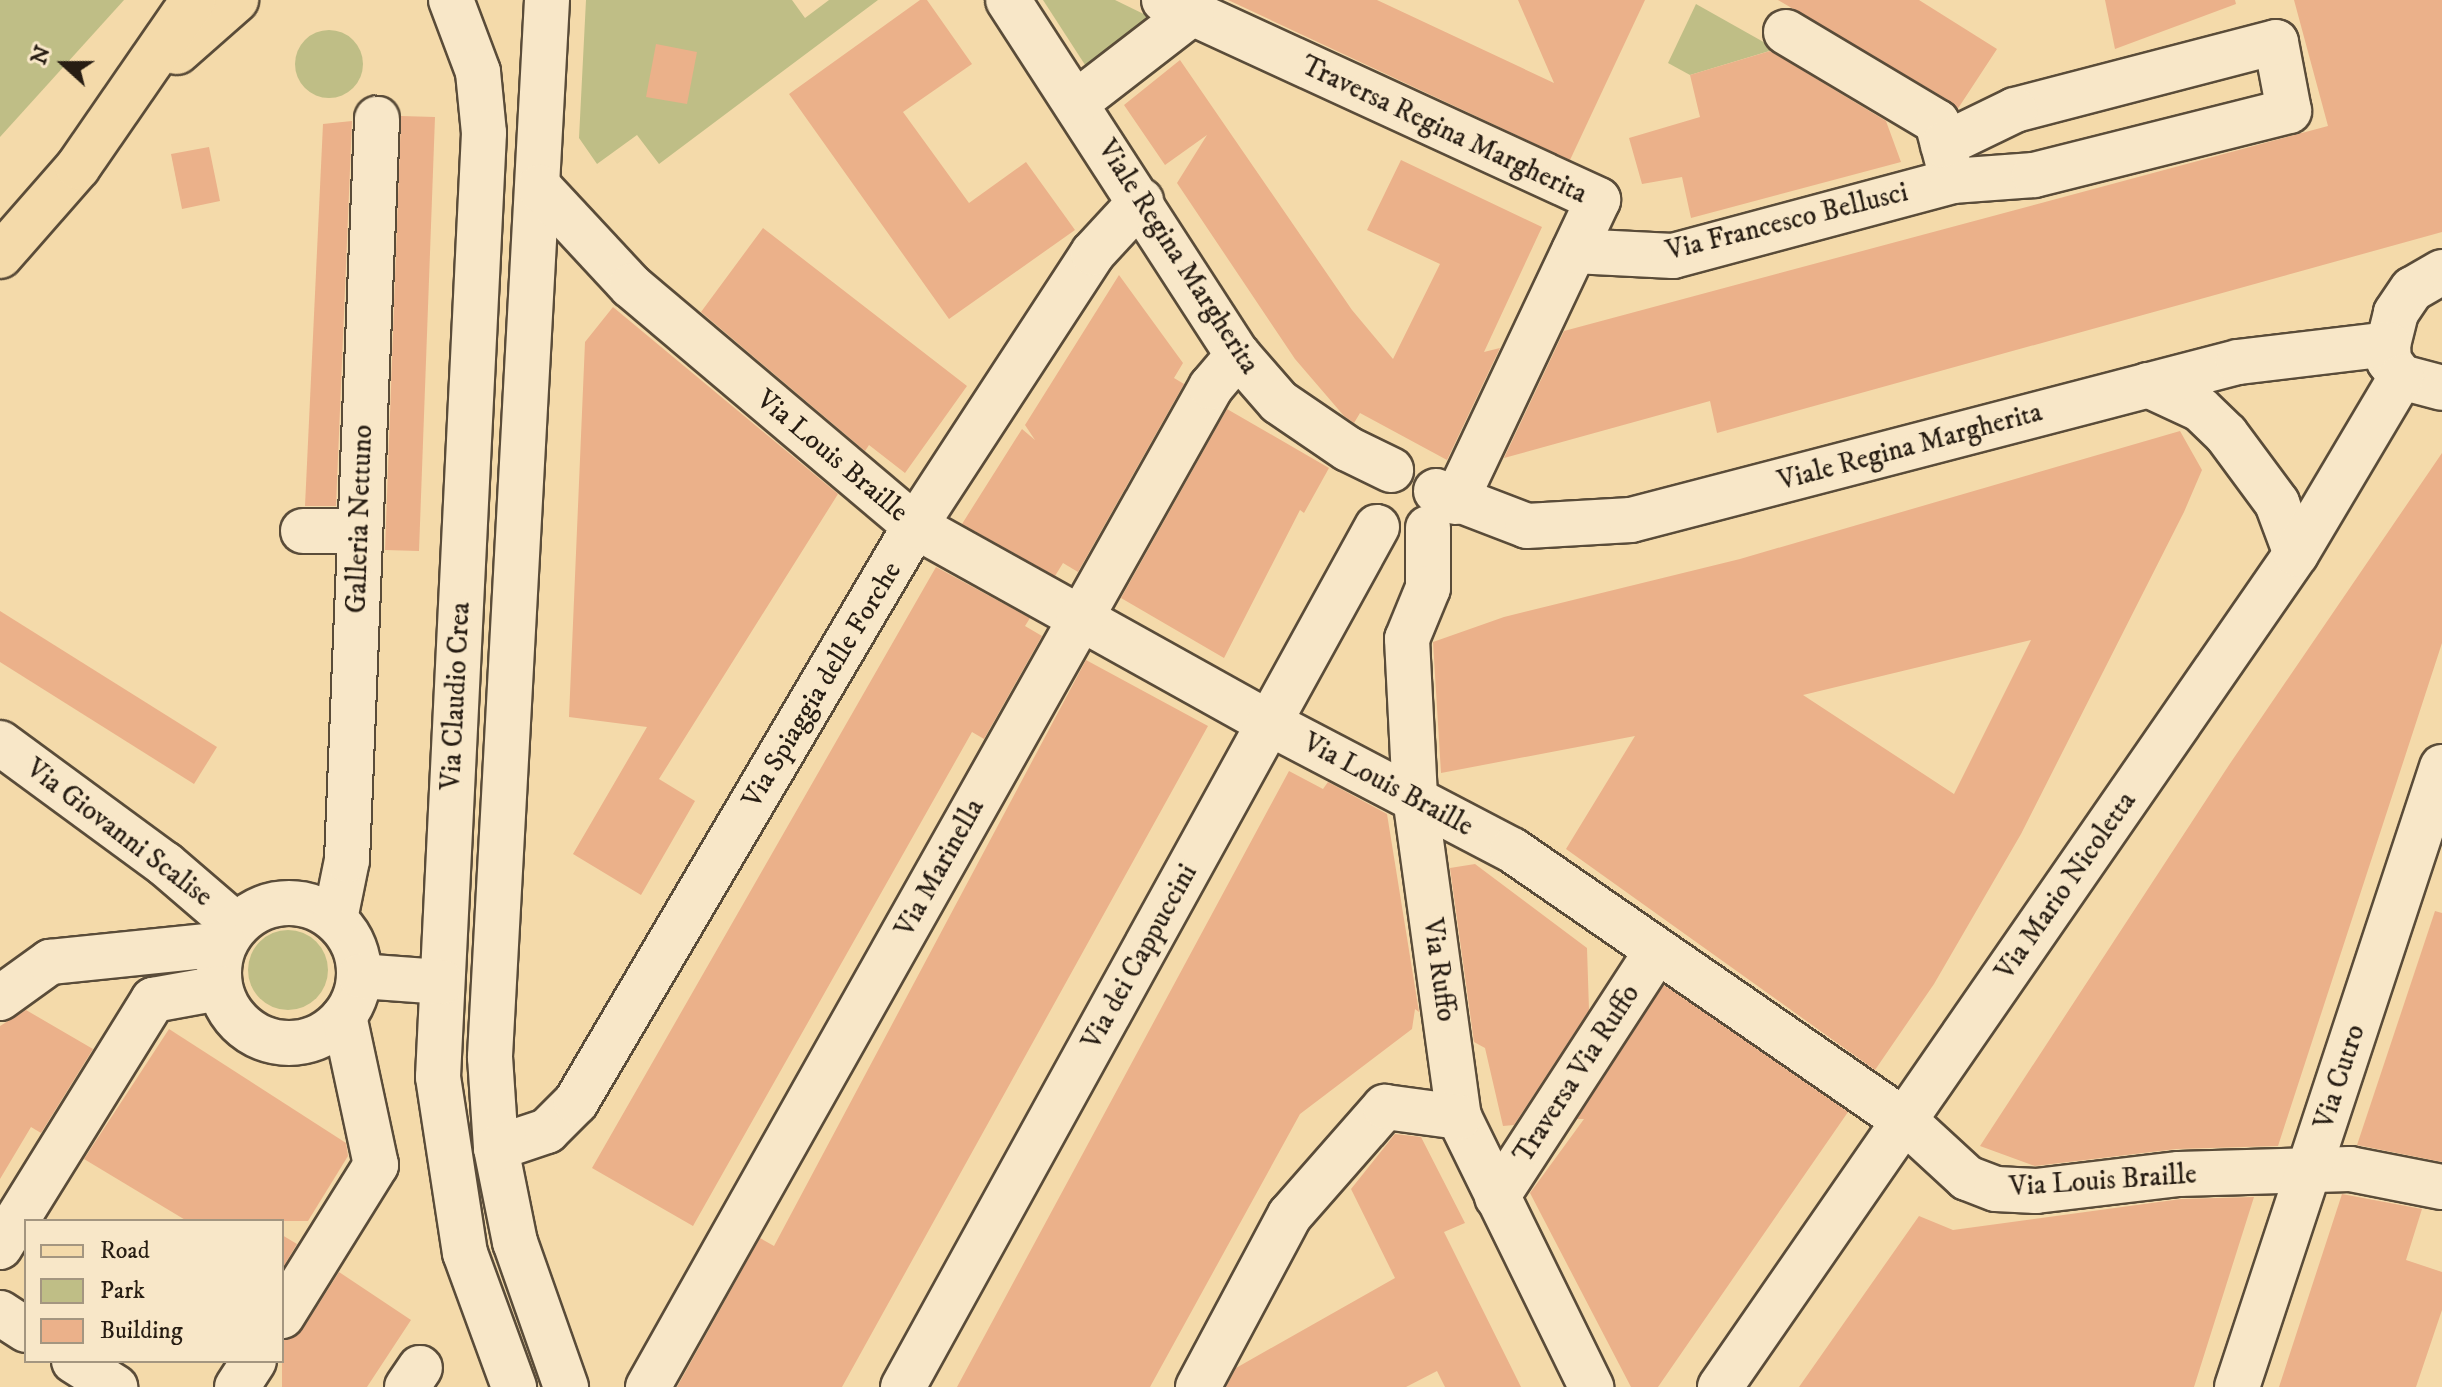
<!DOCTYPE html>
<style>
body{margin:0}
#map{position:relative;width:2442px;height:1387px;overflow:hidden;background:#f4daaa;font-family:"IM FELL DW Pica",serif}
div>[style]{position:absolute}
.green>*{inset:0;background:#bfbe86}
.round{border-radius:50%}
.building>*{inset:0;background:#ebb18a}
.roads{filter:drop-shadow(2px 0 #5a4c39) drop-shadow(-2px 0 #5a4c39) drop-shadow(0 2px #5a4c39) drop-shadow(0 -2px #5a4c39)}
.minor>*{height:44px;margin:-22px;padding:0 22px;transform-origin:22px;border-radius:22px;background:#f8e7c8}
.minor>.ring{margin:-22px;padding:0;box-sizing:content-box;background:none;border:44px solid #f8e7c8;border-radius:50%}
.major>*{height:44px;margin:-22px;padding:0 22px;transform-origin:22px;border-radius:22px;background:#f4daaa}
span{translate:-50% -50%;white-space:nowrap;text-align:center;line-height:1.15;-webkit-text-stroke:8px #f8e7c8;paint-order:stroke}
.street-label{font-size:28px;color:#271d13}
.legend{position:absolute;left:24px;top:1219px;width:260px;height:144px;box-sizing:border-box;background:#f8e7c8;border:2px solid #a49680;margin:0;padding:10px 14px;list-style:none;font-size:24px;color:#271d13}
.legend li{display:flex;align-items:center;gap:16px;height:40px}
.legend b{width:40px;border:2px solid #a49680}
.north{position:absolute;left:24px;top:24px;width:80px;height:80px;-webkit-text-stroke:6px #f8e7c8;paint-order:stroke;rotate:291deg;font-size:22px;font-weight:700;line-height:32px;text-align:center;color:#271d13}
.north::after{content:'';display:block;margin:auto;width:28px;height:36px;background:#271d13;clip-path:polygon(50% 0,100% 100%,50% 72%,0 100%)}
</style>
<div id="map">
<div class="green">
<div style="clip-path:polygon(0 0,124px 0,0 137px)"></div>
<div style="clip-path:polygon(586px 0,792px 0,805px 18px,829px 0,878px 0,659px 164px,637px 135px,597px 164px,579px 138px)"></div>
<div style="clip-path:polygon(1043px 0,1115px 0,1156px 20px,1089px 71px)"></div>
<div style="clip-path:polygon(1696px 4px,1776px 49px,1690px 75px,1668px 63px)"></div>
<div class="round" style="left:295px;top:30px;width:68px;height:68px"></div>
<div class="round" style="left:248px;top:930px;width:80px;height:80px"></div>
</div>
<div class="building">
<div style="clip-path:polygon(920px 0,927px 0,972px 64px,903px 112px,969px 203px,1026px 162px,1075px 230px,949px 319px,789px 94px)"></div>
<div style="clip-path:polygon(1228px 0,1377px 0,1554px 83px,1518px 0,1645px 0,1570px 160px)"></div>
<div style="clip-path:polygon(1778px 0,1919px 0,1997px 49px,1957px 110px,1950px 101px)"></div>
<div style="clip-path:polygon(2105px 0,2235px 0,2236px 4px,2115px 49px)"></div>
<div style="clip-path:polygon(2294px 0,2442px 0,2442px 232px,1717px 433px,1710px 401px,1504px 458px,1564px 331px,2328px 126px)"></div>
<div style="clip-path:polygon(656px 44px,697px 52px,687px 104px,646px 97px)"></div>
<div style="clip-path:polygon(1770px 51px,1886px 121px,1901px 162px,1691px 218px,1682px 177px,1642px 184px,1629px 138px,1700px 117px,1690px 75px)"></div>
<div style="clip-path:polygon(1180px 60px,1352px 310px,1393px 359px,1440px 264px,1367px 230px,1401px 160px,1542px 227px,1484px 352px,1500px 348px,1447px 460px,1360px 413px,1354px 423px,1344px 416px,1295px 359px,1177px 183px,1207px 135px,1165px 165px,1124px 105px)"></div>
<div style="clip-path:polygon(401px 116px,435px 117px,419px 551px,385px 550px)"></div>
<div style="clip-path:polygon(352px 121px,336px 506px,305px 506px,323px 124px)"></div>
<div style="clip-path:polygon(209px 147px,220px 201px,182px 209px,171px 154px)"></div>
<div style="clip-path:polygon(763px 228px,967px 386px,905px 473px,869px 445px,865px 451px,701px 312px)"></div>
<div style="clip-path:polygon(1119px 275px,1183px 363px,1174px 378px,1184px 384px,1078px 572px,1063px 563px,1055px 576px,962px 524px,1022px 429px,1035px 440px,1025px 425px)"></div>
<div style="clip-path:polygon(613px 307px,838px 494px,659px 779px,695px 801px,641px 895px,573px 854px,647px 727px,569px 717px,585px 342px)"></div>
<div style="clip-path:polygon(1227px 409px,1329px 468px,1304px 513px,1300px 510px,1224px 658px,1121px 598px)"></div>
<div style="clip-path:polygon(evenodd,2180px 431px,2202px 470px,2184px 512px,2021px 834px,1934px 984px,1875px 1070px,1566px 849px,1635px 736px,1441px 773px,1433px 642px,1504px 617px,1740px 559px,2180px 431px,2031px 640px,1954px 794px,1803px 695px,2031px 640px)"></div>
<div style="clip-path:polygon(2442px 453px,2442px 643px,2278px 1146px,2176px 1149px,2035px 1166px,1980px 1146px,2229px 765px)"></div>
<div style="clip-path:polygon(936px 567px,1030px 618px,1025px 626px,1042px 636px,984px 739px,972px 732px,693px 1226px,592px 1168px)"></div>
<div style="clip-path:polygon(0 611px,217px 747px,194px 784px,0 662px)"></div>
<div style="clip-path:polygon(1086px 660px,1208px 726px,842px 1387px,677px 1387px,760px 1238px,774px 1246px)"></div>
<div style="clip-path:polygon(1289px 771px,1323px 789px,1328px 782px,1387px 814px,1419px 1012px,1415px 1009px,1412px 1029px,1300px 1114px,1150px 1387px,957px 1387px)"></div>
<div style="clip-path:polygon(1475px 864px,1587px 948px,1589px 1010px,1514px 1125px,1503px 1126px,1485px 1048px,1474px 1042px,1450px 868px)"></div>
<div style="clip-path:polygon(2435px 911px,2442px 913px,2442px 1162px,2357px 1145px)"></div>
<div style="clip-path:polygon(1664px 985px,1848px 1112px,1658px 1387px,1631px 1387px,1530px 1193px,1584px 1119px,1577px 1119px)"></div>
<div style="clip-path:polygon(26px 1010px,93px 1049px,41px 1133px,31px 1127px,0 1179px,0 1026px)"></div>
<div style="clip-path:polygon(169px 1029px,346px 1143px,348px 1156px,308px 1221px,187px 1221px,84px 1159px)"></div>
<div style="clip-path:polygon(1395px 1134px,1421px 1137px,1465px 1223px,1444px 1232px,1521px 1387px,1445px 1387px,1437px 1371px,1406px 1387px,1226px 1387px,1236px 1368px,1395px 1278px,1351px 1189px)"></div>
<div style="clip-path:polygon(2342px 1194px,2422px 1209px,2406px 1260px,2442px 1272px,2442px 1310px,2416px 1387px,2279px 1387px)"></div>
<div style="clip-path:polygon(2254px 1197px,2194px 1387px,1799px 1387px,1919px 1216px,1953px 1230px,2181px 1199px)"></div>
<div style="clip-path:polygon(282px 1235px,297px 1244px,282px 1269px)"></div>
<div style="clip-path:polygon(339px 1272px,411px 1320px,367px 1387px,282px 1387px,282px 1341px,303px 1329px)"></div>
</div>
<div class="roads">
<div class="minor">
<div style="left:451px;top:0;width:77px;rotate:69.4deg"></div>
<div style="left:478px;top:72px;width:61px;rotate:84.4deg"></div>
<div style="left:484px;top:133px;width:945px;rotate:92.79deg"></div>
<div style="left:438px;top:1077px;width:178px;rotate:81.3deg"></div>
<div style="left:465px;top:1253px;width:143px;rotate:69.9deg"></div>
<div style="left:547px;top:0;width:1059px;rotate:93.09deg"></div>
<div style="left:490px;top:1057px;width:91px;rotate:86.2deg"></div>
<div style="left:496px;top:1148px;width:96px;rotate:78.6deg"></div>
<div style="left:515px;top:1242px;width:154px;rotate:70.6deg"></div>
<div style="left:1008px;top:0;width:423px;rotate:57.1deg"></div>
<div style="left:1238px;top:355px;width:62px;rotate:48.9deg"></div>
<div style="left:1279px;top:402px;width:83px;rotate:34.3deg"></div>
<div style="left:1348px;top:449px;width:48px;rotate:26deg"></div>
<div style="left:1164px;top:0;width:478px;rotate:24.7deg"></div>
<div style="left:1598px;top:200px;width:334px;rotate:115.3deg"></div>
<div style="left:1786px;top:32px;width:176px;rotate:30.8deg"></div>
<div style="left:1937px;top:122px;width:51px;rotate:75.1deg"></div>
<div style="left:1077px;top:102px;width:145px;rotate:-37.7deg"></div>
<div style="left:539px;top:187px;width:135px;rotate:47.1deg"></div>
<div style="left:631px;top:286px;width:372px;rotate:40.2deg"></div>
<div style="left:915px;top:526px;width:405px;rotate:29.1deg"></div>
<div style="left:1269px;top:723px;width:274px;rotate:27.6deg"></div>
<div style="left:1512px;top:850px;width:476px;rotate:34.6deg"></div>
<div style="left:1904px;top:1120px;width:86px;rotate:42.6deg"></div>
<div style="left:1967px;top:1178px;width:31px;rotate:21deg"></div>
<div style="left:1996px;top:1189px;width:40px;rotate:2.9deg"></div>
<div style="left:2036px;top:1191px;width:144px;rotate:-6.8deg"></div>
<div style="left:2179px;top:1174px;width:171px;rotate:-1.7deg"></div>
<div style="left:2350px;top:1169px;width:94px;rotate:11.1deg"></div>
<div style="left:1574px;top:251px;width:99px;rotate:2.9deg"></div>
<div style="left:1673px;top:256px;width:289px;rotate:-15deg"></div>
<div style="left:1952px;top:181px;width:82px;rotate:-4.2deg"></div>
<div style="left:2034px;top:175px;width:263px;rotate:-14.1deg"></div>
<div style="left:2289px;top:111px;width:70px;rotate:-100.7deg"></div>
<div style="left:2276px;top:42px;width:270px;rotate:165.4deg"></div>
<div style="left:2015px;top:110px;width:80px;rotate:154.1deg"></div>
<div style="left:2442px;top:272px;width:34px;rotate:150deg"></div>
<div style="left:2412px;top:289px;width:29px;rotate:124deg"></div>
<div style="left:2396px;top:313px;width:32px;rotate:104deg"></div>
<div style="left:2388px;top:344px;width:17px;rotate:87deg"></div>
<div style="left:2389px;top:361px;width:20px;rotate:53deg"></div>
<div style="left:2401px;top:377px;width:42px;rotate:15deg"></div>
<div style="left:2148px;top:385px;width:57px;rotate:24.8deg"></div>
<div style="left:2200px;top:409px;width:36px;rotate:44deg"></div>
<div style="left:2226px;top:434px;width:86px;rotate:53.5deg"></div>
<div style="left:2277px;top:503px;width:54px;rotate:69.6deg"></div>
<div style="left:1436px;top:491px;width:97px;rotate:21deg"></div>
<div style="left:1527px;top:526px;width:104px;rotate:-3.3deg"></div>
<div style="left:1631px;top:520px;width:627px;rotate:-14.59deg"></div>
<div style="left:2238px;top:362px;width:151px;rotate:-6.8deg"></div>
<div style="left:1428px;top:528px;width:60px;rotate:90deg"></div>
<div style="left:1428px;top:588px;width:55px;rotate:112.4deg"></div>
<div style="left:1407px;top:639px;width:158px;rotate:87.1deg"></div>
<div style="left:1415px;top:797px;width:323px;rotate:82.2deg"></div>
<div style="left:1459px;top:1117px;width:301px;rotate:63.9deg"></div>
<div style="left:303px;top:531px;width:56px"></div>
<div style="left:0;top:743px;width:205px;rotate:36.3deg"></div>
<div style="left:165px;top:864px;width:94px;rotate:40.7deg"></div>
<div class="ring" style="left:219px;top:903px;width:96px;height:96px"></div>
<div style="left:335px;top:919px;width:60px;rotate:-78.5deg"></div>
<div style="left:347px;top:860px;width:742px;rotate:-87.68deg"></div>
<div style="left:360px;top:976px;width:82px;rotate:4.2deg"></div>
<div style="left:0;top:998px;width:62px;rotate:-35.8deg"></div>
<div style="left:50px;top:962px;width:175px;rotate:-5.9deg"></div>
<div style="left:496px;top:1148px;width:54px;rotate:-18.4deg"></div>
<div style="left:547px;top:1131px;width:41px;rotate:-45deg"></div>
<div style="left:576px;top:1102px;width:668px;rotate:-59.52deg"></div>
<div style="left:915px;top:526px;width:326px;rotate:-56.9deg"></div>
<div style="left:1093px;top:253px;width:71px;rotate:-47.3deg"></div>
<div style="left:1497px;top:1197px;width:293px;rotate:-57deg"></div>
<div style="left:0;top:1247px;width:291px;rotate:-58.2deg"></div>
<div style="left:153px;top:1000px;width:68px;rotate:-10.2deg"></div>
<div style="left:0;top:1313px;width:31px;rotate:33deg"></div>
<div style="left:282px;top:1316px;width:178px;rotate:-58.1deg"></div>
<div style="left:376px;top:1165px;width:152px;rotate:-102.1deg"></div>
<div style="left:74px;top:1361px;width:49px;rotate:32.4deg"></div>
<div style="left:237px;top:1387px;width:31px;rotate:-57deg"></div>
<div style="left:407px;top:1387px;width:23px;rotate:-56deg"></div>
<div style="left:648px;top:1387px;width:1148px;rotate:-60.62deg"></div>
<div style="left:1211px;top:387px;width:42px;rotate:-49.8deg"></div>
<div style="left:903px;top:1387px;width:982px;rotate:-61.14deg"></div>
<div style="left:1198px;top:1387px;width:195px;rotate:-61.9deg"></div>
<div style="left:1290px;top:1215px;width:144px;rotate:-48.7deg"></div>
<div style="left:1385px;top:1107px;width:75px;rotate:7.7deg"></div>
<div style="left:1720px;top:1387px;width:1013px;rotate:-55.34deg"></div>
<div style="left:2296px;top:554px;width:206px;rotate:-59.3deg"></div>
<div style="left:2237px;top:1387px;width:653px;rotate:-71.7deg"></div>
</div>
<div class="major">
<div style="left:177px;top:52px;width:79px;rotate:-41.4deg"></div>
<div style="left:0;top:256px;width:118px;rotate:-48.8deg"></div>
<div style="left:78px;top:167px;width:203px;rotate:-55.4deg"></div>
</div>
</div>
<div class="street-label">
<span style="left:1444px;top:130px;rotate:25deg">Traversa Regina Margherita</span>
<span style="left:1787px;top:222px;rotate:-14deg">Via Francesco Bellusci</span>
<span style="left:1178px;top:257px;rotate:57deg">Viale Regina Margherita</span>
<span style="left:1910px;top:447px;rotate:-15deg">Viale Regina Margherita</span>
<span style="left:832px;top:456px;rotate:40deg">Via Louis Braille</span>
<span style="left:360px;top:519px;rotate:-88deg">Galleria Nettuno</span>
<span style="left:822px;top:685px;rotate:-59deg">Via Spiaggia delle Forche</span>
<span style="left:456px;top:696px;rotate:-87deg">Via Claudio Crea</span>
<span style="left:1388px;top:785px;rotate:28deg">Via Louis Braille</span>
<span style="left:119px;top:833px;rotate:37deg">Via Giovanni Scalise</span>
<span style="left:940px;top:868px;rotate:-61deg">Via Marinella</span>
<span style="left:2066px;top:886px;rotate:-55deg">Via Mario Nicoletta</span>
<span style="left:1140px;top:957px;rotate:-61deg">Via dei Cappuccini</span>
<span style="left:1439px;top:970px;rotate:82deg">Via Ruffo</span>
<span style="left:1577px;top:1074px;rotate:-57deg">Traversa Via Ruffo</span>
<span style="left:2340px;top:1077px;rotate:-72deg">Via Cutro</span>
<span style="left:2103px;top:1181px;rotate:-4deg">Via Louis Braille</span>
</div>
<ul class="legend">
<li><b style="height:10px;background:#f4daaa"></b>Road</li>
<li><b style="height:22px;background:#bfbe86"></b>Park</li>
<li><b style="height:22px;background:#ebb18a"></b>Building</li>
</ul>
<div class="north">N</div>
</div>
